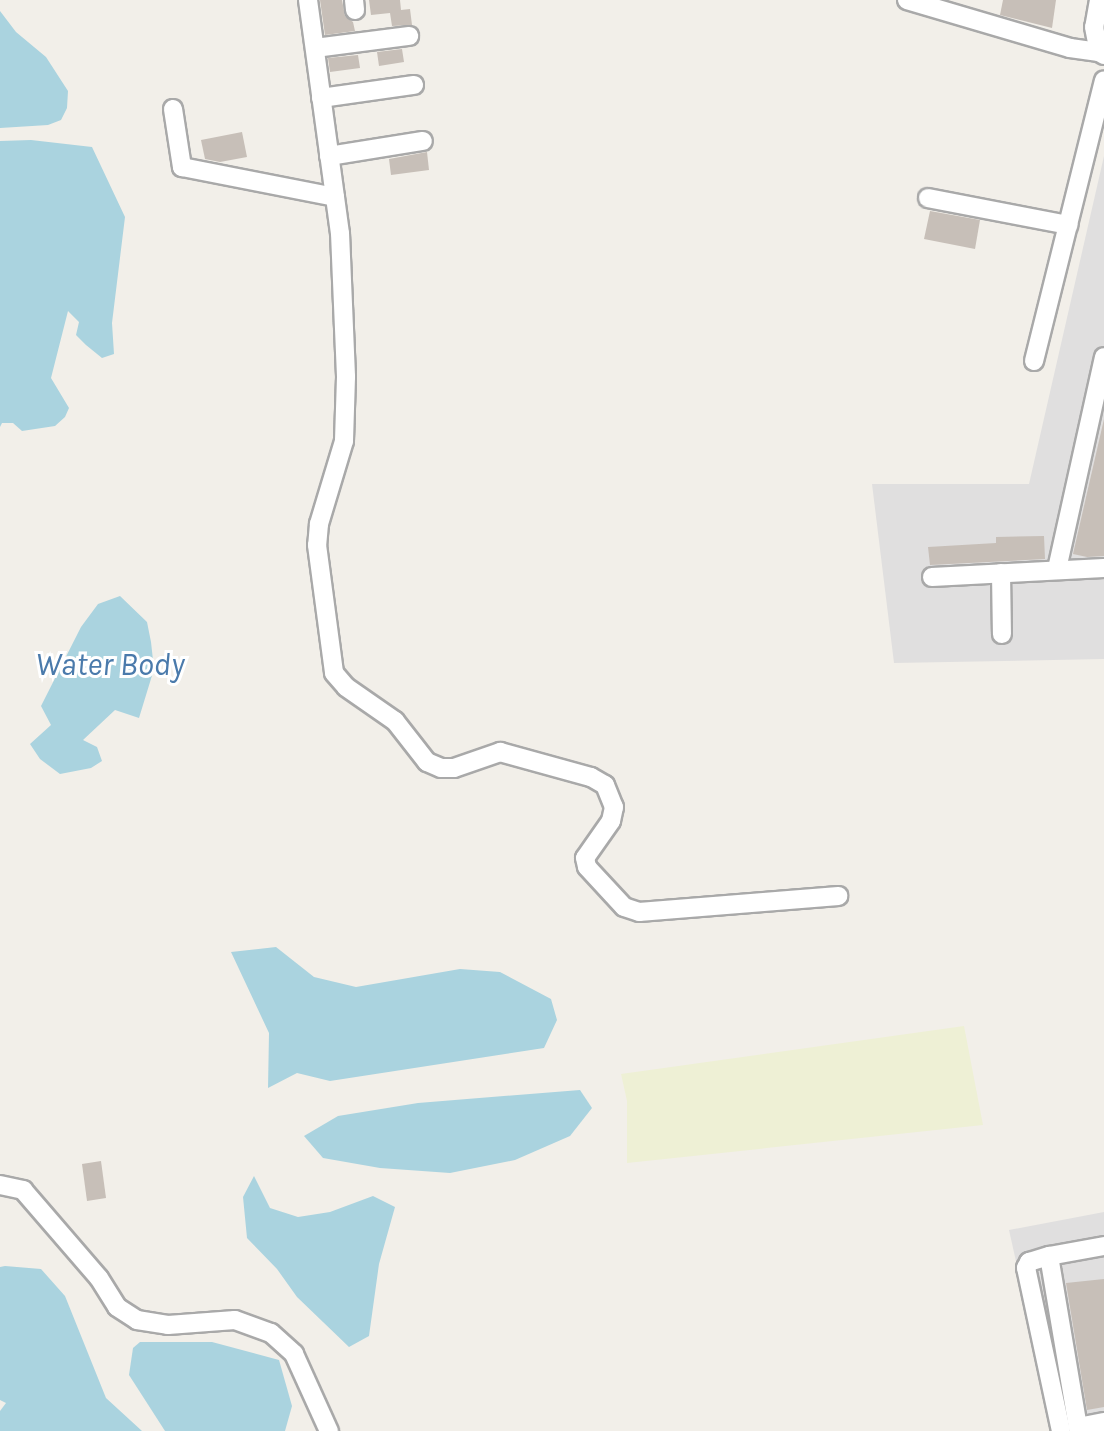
<!DOCTYPE html>
<style>
body{margin:0}
#map{position:relative;width:1104px;height:1431px;overflow:hidden;background:#f2efe9;font-family:Karla,sans-serif}
div>[style]{position:absolute}
.residential>*{inset:0;background:#e0dfdf}
.farmland>*{inset:0;background:#eef0d5}
.water>*{inset:0;background:#aad3df}
.building>*{inset:0;background:#c7bfb8}
.roads{filter:drop-shadow(2px 0 #a9a9a9) drop-shadow(-2px 0 #a9a9a9) drop-shadow(0 2px #a9a9a9) drop-shadow(0 -2px #a9a9a9)}
.minor>*{height:18px;margin:-9px;padding:0 9px;transform-origin:9px;border-radius:9px;background:#fff}
span{translate:-50% -50%;white-space:nowrap;text-align:center;line-height:1.15;-webkit-text-stroke:6px #fff;paint-order:stroke}
.water-label{font-size:32px;color:#4a7aab;font-style:italic}
</style>
<div id="map">
<div class="residential">
<div style="clip-path:polygon(1104px 156px,1104px 659px,894px 663px,872px 484px,1029px 484px)"></div>
<div style="clip-path:polygon(1104px 1212px,1104px 1431px,1054px 1431px,1009px 1230px)"></div>
</div>
<div class="farmland">
<div style="clip-path:polygon(964px 1026px,983px 1125px,627px 1163px,627px 1101px,621px 1074px)"></div>
</div>
<div class="water">
<div style="clip-path:polygon(0 11px,16px 32px,46px 57px,68px 91px,67px 108px,61px 120px,48px 125px,0 128px)"></div>
<div style="clip-path:polygon(31px 140px,92px 147px,125px 217px,112px 323px,114px 354px,102px 358px,86px 345px,76px 335px,79px 322px,68px 311px,51px 378px,69px 408px,65px 417px,55px 426px,22px 431px,13px 423px,2px 423px,0 427px,0 141px)"></div>
<div style="clip-path:polygon(120px 596px,147px 622px,151px 642px,154px 669px,139px 718px,115px 710px,83px 740px,97px 747px,102px 761px,91px 768px,60px 774px,40px 759px,30px 744px,51px 725px,41px 706px,81px 627px,98px 604px)"></div>
<div style="clip-path:polygon(276px 947px,314px 977px,356px 987px,460px 969px,500px 972px,551px 999px,557px 1020px,544px 1048px,330px 1081px,297px 1073px,268px 1088px,269px 1033px,231px 952px)"></div>
<div style="clip-path:polygon(580px 1090px,592px 1108px,570px 1136px,515px 1160px,450px 1173px,380px 1168px,323px 1158px,304px 1136px,338px 1116px,418px 1103px)"></div>
<div style="clip-path:polygon(254px 1176px,270px 1208px,298px 1217px,330px 1212px,373px 1196px,395px 1207px,379px 1264px,369px 1336px,349px 1347px,297px 1297px,277px 1269px,247px 1238px,243px 1197px)"></div>
<div style="clip-path:polygon(5px 1266px,41px 1269px,65px 1296px,106px 1398px,142px 1431px,0 1431px,0 1411px,6px 1403px,0 1400px,0 1267px)"></div>
<div style="clip-path:polygon(140px 1342px,212px 1342px,279px 1360px,292px 1406px,285px 1431px,165px 1431px,129px 1375px,133px 1348px)"></div>
</div>
<div class="building">
<div style="clip-path:polygon(320px 0,342px 0,345px 16px,353px 22px,355px 31px,325px 35px)"></div>
<div style="clip-path:polygon(369px 0,400px 0,401px 10px,410px 9px,412px 25px,392px 26px,390px 13px,371px 15px)"></div>
<div style="clip-path:polygon(1003px 0,1056px 0,1052px 28px,1000px 15px)"></div>
<div style="clip-path:polygon(402px 49px,404px 62px,379px 66px,377px 52px)"></div>
<div style="clip-path:polygon(358px 55px,360px 68px,330px 72px,328px 58px)"></div>
<div style="clip-path:polygon(242px 132px,247px 157px,220px 162px,205px 159px,201px 140px)"></div>
<div style="clip-path:polygon(427px 152px,429px 170px,391px 175px,389px 159px)"></div>
<div style="clip-path:polygon(930px 211px,980px 220px,975px 249px,924px 239px)"></div>
<div style="clip-path:polygon(1104px 419px,1104px 556px,1087px 557px,1073px 554px)"></div>
<div style="clip-path:polygon(1044px 536px,1045px 559px,930px 565px,928px 547px,996px 543px,996px 537px)"></div>
<div style="clip-path:polygon(101px 1161px,106px 1198px,87px 1201px,82px 1164px)"></div>
<div style="clip-path:polygon(1104px 1279px,1104px 1407px,1087px 1410px,1066px 1283px)"></div>
</div>
<div class="roads">
<div class="minor">
<div style="left:308px;top:0;width:235px;rotate:82.2deg"></div>
<div style="left:340px;top:233px;width:144px;rotate:87.6deg"></div>
<div style="left:346px;top:377px;width:64px;rotate:91.8deg"></div>
<div style="left:344px;top:441px;width:87px;rotate:106.8deg"></div>
<div style="left:319px;top:524px;width:21px;rotate:95deg"></div>
<div style="left:317px;top:545px;width:129px;rotate:82.4deg"></div>
<div style="left:334px;top:673px;width:18px;rotate:49deg"></div>
<div style="left:346px;top:687px;width:60px;rotate:34.8deg"></div>
<div style="left:395px;top:721px;width:52px;rotate:52deg"></div>
<div style="left:427px;top:762px;width:15px;rotate:23deg"></div>
<div style="left:441px;top:768px;width:13px"></div>
<div style="left:454px;top:768px;width:49px;rotate:-19.2deg"></div>
<div style="left:500px;top:752px;width:94px;rotate:15.4deg"></div>
<div style="left:591px;top:777px;width:16px;rotate:30deg"></div>
<div style="left:605px;top:785px;width:24px;rotate:68deg"></div>
<div style="left:614px;top:807px;width:14px;rotate:102deg"></div>
<div style="left:611px;top:821px;width:45px;rotate:125.1deg"></div>
<div style="left:585px;top:858px;width:9px;rotate:77deg"></div>
<div style="left:587px;top:867px;width:54px;rotate:47.2deg"></div>
<div style="left:624px;top:907px;width:16px;rotate:18deg"></div>
<div style="left:639px;top:912px;width:200px;rotate:-4.6deg"></div>
<div style="left:354px;top:0;width:10px;rotate:84deg"></div>
<div style="left:907px;top:0;width:170px;rotate:16.4deg"></div>
<div style="left:1070px;top:48px;width:29px;rotate:8deg"></div>
<div style="left:1099px;top:0;width:27px;rotate:100deg"></div>
<div style="left:1094px;top:27px;width:25px;rotate:79deg"></div>
<div style="left:1099px;top:52px;width:6px;rotate:31deg"></div>
<div style="left:315px;top:48px;width:95px;rotate:-7.3deg"></div>
<div style="left:321px;top:98px;width:94px;rotate:-8deg"></div>
<div style="left:173px;top:109px;width:59px;rotate:81.2deg"></div>
<div style="left:182px;top:167px;width:156px;rotate:11.1deg"></div>
<div style="left:329px;top:156px;width:95px;rotate:-9.1deg"></div>
<div style="left:928px;top:198px;width:143px;rotate:10.9deg"></div>
<div style="left:1034px;top:361px;width:289px;rotate:-76deg"></div>
<div style="left:1057px;top:569px;width:217px;rotate:-77.5deg"></div>
<div style="left:1001px;top:573px;width:61px;rotate:89.1deg"></div>
<div style="left:932px;top:577px;width:172px;rotate:-3deg"></div>
<div style="left:0;top:1185px;width:24px;rotate:12deg"></div>
<div style="left:23px;top:1190px;width:116px;rotate:49.2deg"></div>
<div style="left:99px;top:1278px;width:34px;rotate:58deg"></div>
<div style="left:117px;top:1307px;width:24px;rotate:33deg"></div>
<div style="left:137px;top:1320px;width:31px;rotate:9deg"></div>
<div style="left:168px;top:1325px;width:67px;rotate:-4.3deg"></div>
<div style="left:235px;top:1320px;width:38px;rotate:20deg"></div>
<div style="left:271px;top:1333px;width:31px;rotate:42deg"></div>
<div style="left:294px;top:1354px;width:85px;rotate:65.6deg"></div>
<div style="left:1049px;top:1256px;width:173px;rotate:80.4deg"></div>
<div style="left:1078px;top:1427px;width:26px;rotate:-11deg"></div>
<div style="left:1061px;top:1431px;width:167px;rotate:-102.1deg"></div>
<div style="left:1026px;top:1268px;width:7px;rotate:-63deg"></div>
<div style="left:1029px;top:1262px;width:21px;rotate:-17deg"></div>
<div style="left:1049px;top:1256px;width:56px;rotate:-10.3deg"></div>
</div>
</div>
<div class="water-label">
<span style="left:110px;top:665px">Water Body</span>
</div>
</div>
